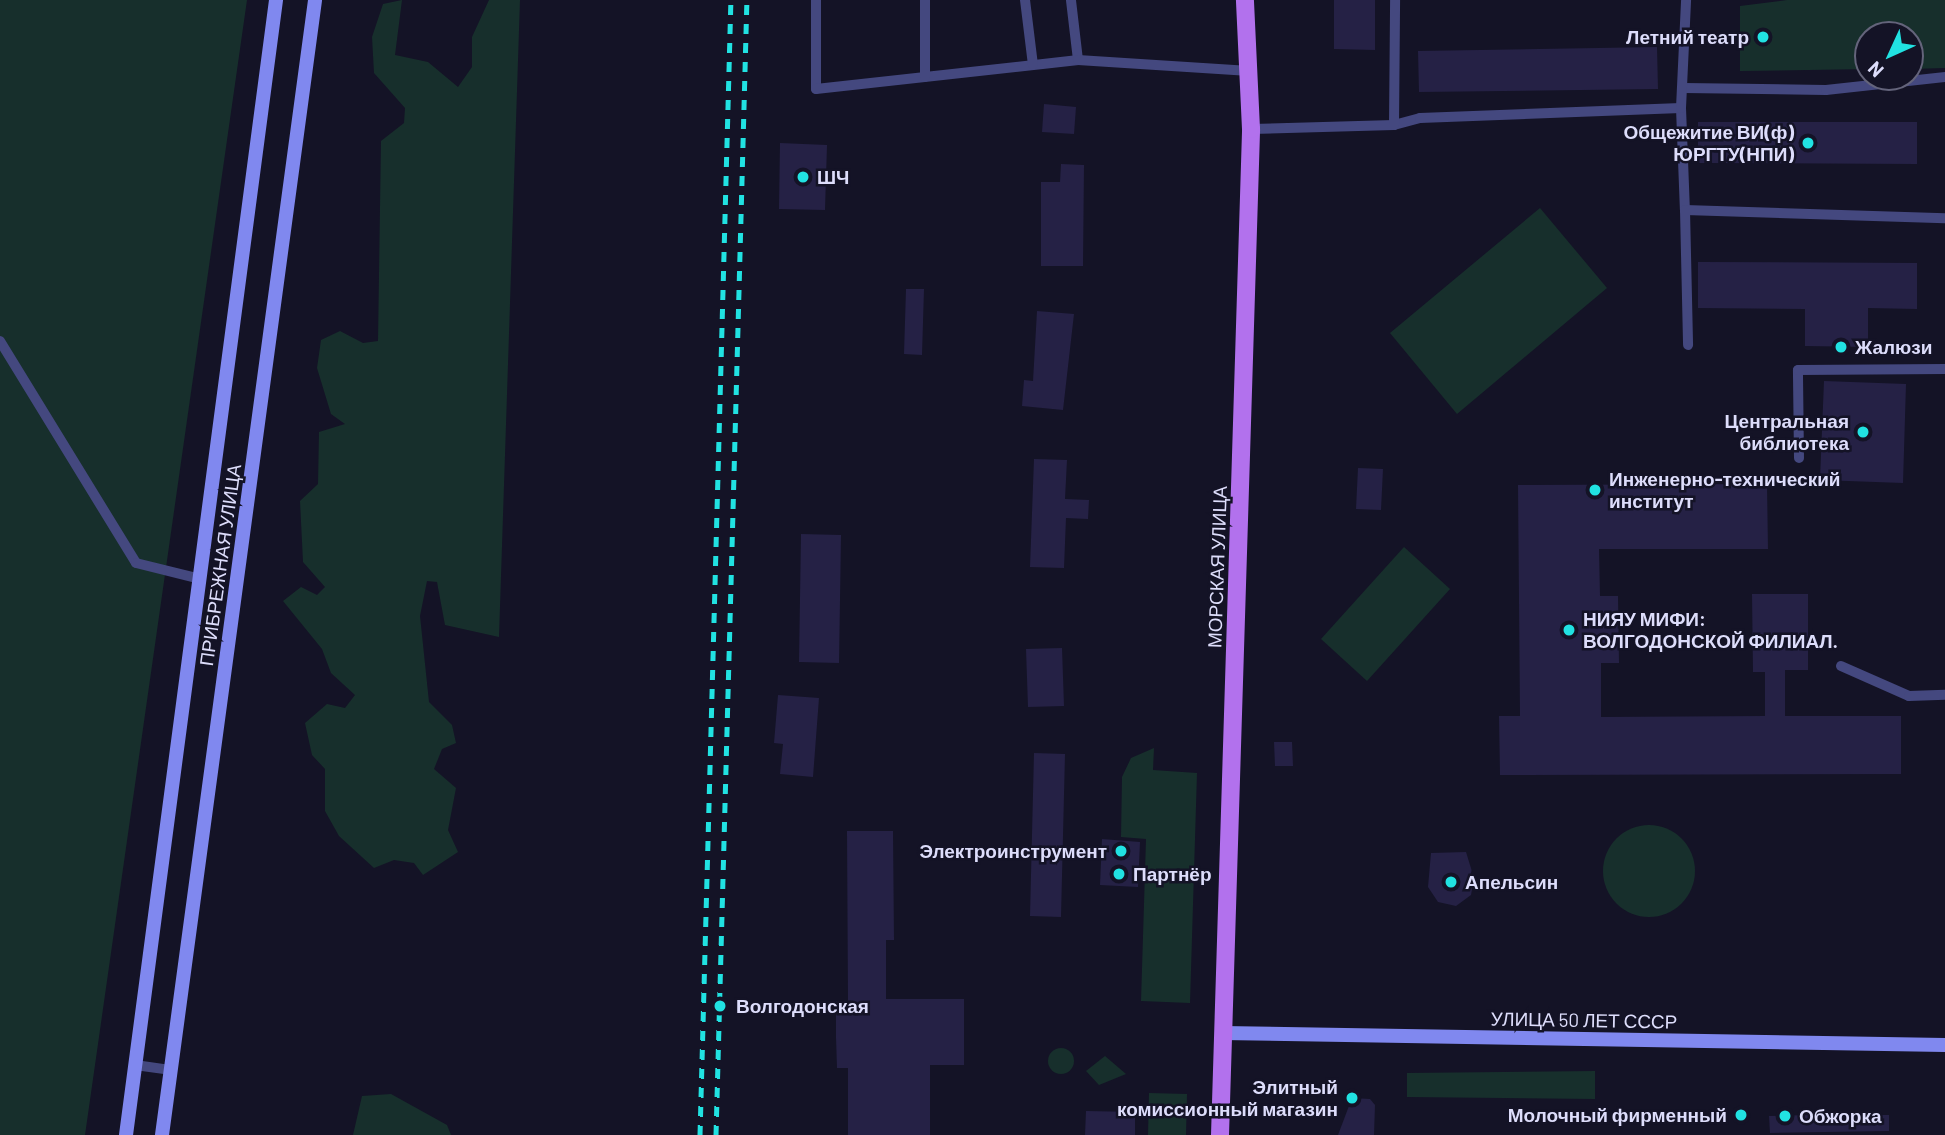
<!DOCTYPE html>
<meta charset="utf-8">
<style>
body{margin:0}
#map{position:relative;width:1945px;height:1135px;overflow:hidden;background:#141326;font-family:Barlow,sans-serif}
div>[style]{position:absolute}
.green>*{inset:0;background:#172f2c}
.round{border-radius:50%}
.building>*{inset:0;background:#252145}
.lane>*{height:10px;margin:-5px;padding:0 5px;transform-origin:5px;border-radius:5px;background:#44487f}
.secondary>*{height:14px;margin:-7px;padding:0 7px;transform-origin:7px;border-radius:7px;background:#8088ef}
.primary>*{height:18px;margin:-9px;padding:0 9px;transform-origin:9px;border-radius:9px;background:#b271ed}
.rail>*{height:5px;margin-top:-2.5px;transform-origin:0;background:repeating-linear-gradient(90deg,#21e2e2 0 10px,transparent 0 19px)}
.dots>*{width:19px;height:19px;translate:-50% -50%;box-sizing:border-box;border:4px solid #141326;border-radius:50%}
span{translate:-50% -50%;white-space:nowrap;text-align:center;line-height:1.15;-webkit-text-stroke:5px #141326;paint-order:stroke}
.poi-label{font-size:19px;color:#ddddfb;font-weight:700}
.right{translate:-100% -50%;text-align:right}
.left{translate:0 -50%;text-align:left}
.street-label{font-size:19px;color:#ddddfb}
.north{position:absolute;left:1854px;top:21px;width:70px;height:70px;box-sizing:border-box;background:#141326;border:2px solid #64647b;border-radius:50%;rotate:225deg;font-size:19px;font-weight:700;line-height:28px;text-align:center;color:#ddddfb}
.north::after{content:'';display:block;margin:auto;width:24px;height:32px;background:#21e2e2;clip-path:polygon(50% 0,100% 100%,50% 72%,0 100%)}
</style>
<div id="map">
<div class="green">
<div style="clip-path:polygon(0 0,247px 0,85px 1135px,0 1135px)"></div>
<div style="clip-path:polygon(402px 0,395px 55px,428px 62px,458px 87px,472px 67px,472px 37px,489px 0,520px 0,499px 637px,445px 625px,437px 582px,427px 581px,420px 616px,429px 702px,452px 725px,456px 743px,442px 749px,434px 769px,456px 788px,448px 830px,458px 852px,423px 875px,414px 863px,394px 860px,374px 868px,339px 836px,325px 811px,325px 769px,312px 755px,305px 723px,327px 704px,345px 708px,355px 695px,331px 673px,322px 649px,283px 601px,301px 587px,317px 595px,325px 587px,303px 562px,300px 501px,318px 484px,319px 432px,345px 424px,331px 414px,317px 368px,321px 340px,340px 331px,363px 343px,378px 341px,381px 141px,404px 123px,405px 108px,374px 73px,372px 37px,383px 4px)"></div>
<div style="clip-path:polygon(1787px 0,1945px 0,1945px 68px,1910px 69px,1910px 35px,1868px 35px,1868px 69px,1740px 71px,1740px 6px)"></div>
<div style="clip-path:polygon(1540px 208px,1607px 288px,1457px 414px,1390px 333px)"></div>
<div style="clip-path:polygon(1404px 547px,1450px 589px,1367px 681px,1321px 639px)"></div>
<div style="clip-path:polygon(1154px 748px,1153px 770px,1197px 773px,1190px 1003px,1141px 1001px,1146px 839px,1121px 837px,1122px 777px,1131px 758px)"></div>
<div class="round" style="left:1603px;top:825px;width:92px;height:92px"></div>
<div class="round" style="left:1048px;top:1048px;width:26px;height:26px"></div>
<div style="clip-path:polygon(1105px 1056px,1126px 1074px,1099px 1085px,1086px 1071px)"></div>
<div style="clip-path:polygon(1595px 1071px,1595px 1099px,1407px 1097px,1407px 1073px)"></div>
<div style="clip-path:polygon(1149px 1093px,1187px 1094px,1186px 1135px,1148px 1135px)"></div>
<div style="clip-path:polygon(391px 1094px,447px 1125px,451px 1135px,353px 1135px,362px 1096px)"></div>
</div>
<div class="building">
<div style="clip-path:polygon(1334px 0,1375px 0,1375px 50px,1334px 49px)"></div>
<div style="clip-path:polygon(1657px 47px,1658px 89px,1419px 92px,1418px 51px)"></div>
<div style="clip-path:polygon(1044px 104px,1076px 107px,1074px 134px,1042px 132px)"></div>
<div style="clip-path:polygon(1698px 122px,1917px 122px,1917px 164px,1698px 163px)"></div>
<div style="clip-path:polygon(780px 143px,827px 145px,825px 210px,779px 209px)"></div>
<div style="clip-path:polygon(1061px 164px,1084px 165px,1083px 266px,1041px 266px,1041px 182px,1060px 182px)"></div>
<div style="clip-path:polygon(1698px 262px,1917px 263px,1917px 309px,1868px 308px,1868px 347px,1805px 346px,1805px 309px,1698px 308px)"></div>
<div style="clip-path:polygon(906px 289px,924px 289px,922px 355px,904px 354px)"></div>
<div style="clip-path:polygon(1037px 311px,1074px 314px,1063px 410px,1022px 406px,1024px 380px,1033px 381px)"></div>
<div style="clip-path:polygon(1824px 381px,1906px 384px,1903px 483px,1820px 480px)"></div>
<div style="clip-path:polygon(1034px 459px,1067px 460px,1065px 499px,1089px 500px,1088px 519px,1066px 518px,1064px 568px,1030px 567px)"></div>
<div style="clip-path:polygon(1358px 468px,1383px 469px,1381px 510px,1356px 509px)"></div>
<div style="clip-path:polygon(1767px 484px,1768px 549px,1599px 549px,1600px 596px,1618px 596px,1619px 663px,1601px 663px,1601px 717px,1765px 716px,1765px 672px,1753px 672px,1752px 594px,1808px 594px,1808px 670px,1785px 670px,1785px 716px,1901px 716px,1901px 774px,1500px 775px,1499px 716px,1520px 716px,1518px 485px)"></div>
<div style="clip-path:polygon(801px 534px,841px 535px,839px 663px,799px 662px)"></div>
<div style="clip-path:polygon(1062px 648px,1064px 706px,1028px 707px,1026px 649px)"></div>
<div style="clip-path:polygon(778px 695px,819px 698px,813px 777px,780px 774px,783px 744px,774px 743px)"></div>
<div style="clip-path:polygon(1274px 742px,1292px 742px,1293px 766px,1275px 766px)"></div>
<div style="clip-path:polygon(1034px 753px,1065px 754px,1061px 917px,1030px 916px)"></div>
<div style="clip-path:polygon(847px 831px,893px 831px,894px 940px,886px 940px,886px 999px,964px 999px,964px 1065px,930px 1065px,930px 1135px,848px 1135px,848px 1068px,837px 1068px,836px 1037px,836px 1001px,848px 1001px)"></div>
<div style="clip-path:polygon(1102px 839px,1140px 842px,1138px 887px,1100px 885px)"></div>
<div style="clip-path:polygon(1466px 852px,1474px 878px,1471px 895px,1456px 906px,1438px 902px,1428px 887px,1431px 853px)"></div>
<div style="clip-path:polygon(1352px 1098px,1370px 1099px,1375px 1105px,1374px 1135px,1338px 1135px)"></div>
<div style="clip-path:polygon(1086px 1111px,1135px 1112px,1135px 1135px,1085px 1135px)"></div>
<div style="clip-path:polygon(1813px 1115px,1889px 1115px,1889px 1131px,1770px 1133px,1769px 1116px)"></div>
</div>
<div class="lane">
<div style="left:816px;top:0;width:89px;rotate:90deg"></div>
<div style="left:816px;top:89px;width:264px;rotate:-6.3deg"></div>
<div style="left:1078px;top:60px;width:60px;rotate:-96.7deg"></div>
<div style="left:1025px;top:0;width:65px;rotate:83deg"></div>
<div style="left:1078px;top:60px;width:172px;rotate:3.7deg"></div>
<div style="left:925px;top:77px;width:77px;rotate:-90deg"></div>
<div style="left:1684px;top:88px;width:142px;rotate:0.8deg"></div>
<div style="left:1826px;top:90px;width:120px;rotate:-6.2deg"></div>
<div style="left:1681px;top:108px;width:102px;rotate:87.8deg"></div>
<div style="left:1685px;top:210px;width:260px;rotate:1.8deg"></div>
<div style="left:1394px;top:125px;width:27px;rotate:-15deg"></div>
<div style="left:1420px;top:118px;width:261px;rotate:-2.2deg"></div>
<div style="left:1681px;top:108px;width:108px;rotate:-87.3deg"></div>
<div style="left:1251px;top:129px;width:143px;rotate:-1.6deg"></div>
<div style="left:1394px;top:125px;width:125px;rotate:-89.5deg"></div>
<div style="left:1685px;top:210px;width:135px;rotate:88.7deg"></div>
<div style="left:0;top:341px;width:260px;rotate:58.5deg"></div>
<div style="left:136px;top:563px;width:66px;rotate:14deg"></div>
<div style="left:1799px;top:458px;width:88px;rotate:-90.7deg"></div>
<div style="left:1798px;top:370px;width:147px;rotate:-0.4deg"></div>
<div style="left:1841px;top:666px;width:74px;rotate:23.8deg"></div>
<div style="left:1909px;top:696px;width:36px;rotate:-2deg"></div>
<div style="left:135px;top:1065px;width:37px;rotate:8deg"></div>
</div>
<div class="secondary">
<div style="left:1222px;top:1033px;width:723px;rotate:0.95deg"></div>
<div style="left:126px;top:1135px;width:1145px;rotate:-82.47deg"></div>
<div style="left:162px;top:1135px;width:1145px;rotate:-82.32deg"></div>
</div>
<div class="primary">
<div style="left:1220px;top:1135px;width:1006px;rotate:-88.23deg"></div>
<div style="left:1251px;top:129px;width:129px;rotate:-92.7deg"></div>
</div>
<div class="rail">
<div style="left:700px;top:1135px;width:1135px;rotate:-88.44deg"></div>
<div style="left:716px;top:1135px;width:1135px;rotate:-88.44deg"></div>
</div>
<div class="dots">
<div style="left:1763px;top:37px;background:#21e2e2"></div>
<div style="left:1808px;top:143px;background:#21e2e2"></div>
<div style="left:803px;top:177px;background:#21e2e2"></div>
<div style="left:1841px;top:347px;background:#21e2e2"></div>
<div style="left:1863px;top:432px;background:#21e2e2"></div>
<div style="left:1595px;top:490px;background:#21e2e2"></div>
<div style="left:1569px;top:630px;background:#21e2e2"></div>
<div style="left:1121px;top:851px;background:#21e2e2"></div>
<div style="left:1119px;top:874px;background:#21e2e2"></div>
<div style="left:1451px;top:882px;background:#21e2e2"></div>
<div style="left:720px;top:1006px;background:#21e2e2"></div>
<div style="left:1352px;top:1098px;background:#21e2e2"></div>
<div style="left:1741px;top:1115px;background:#21e2e2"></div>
<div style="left:1785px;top:1116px;background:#21e2e2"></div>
</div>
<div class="poi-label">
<span class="right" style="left:1749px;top:37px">Летний театр</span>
<span class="right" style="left:1794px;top:143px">Общежитие ВИ(ф)<br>ЮРГТУ(НПИ)</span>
<span class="left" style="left:817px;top:177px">ШЧ</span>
<span class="left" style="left:1855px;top:347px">Жалюзи</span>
<span class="right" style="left:1849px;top:432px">Центральная<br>библиотека</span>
<span class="left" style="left:1609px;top:490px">Инженерно-технический<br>институт</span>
<span class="left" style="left:1583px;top:630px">НИЯУ МИФИ:<br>ВОЛГОДОНСКОЙ ФИЛИАЛ.</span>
<span class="right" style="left:1107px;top:851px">Электроинструмент</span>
<span class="left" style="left:1133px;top:874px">Партнёр</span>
<span class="left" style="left:1465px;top:882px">Апельсин</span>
<span class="left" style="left:736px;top:1006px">Волгодонская</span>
<span class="right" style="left:1338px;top:1098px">Элитный<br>комиссионный магазин</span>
<span class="right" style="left:1727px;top:1115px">Молочный фирменный</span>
<span class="left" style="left:1799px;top:1116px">Обжорка</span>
</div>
<div class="street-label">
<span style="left:220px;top:565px;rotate:-82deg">ПРИБРЕЖНАЯ УЛИЦА</span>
<span style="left:1217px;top:567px;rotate:-88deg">МОРСКАЯ УЛИЦА</span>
<span style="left:1584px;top:1020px;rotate:1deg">УЛИЦА 50 ЛЕТ СССР</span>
</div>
<div class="north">N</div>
</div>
